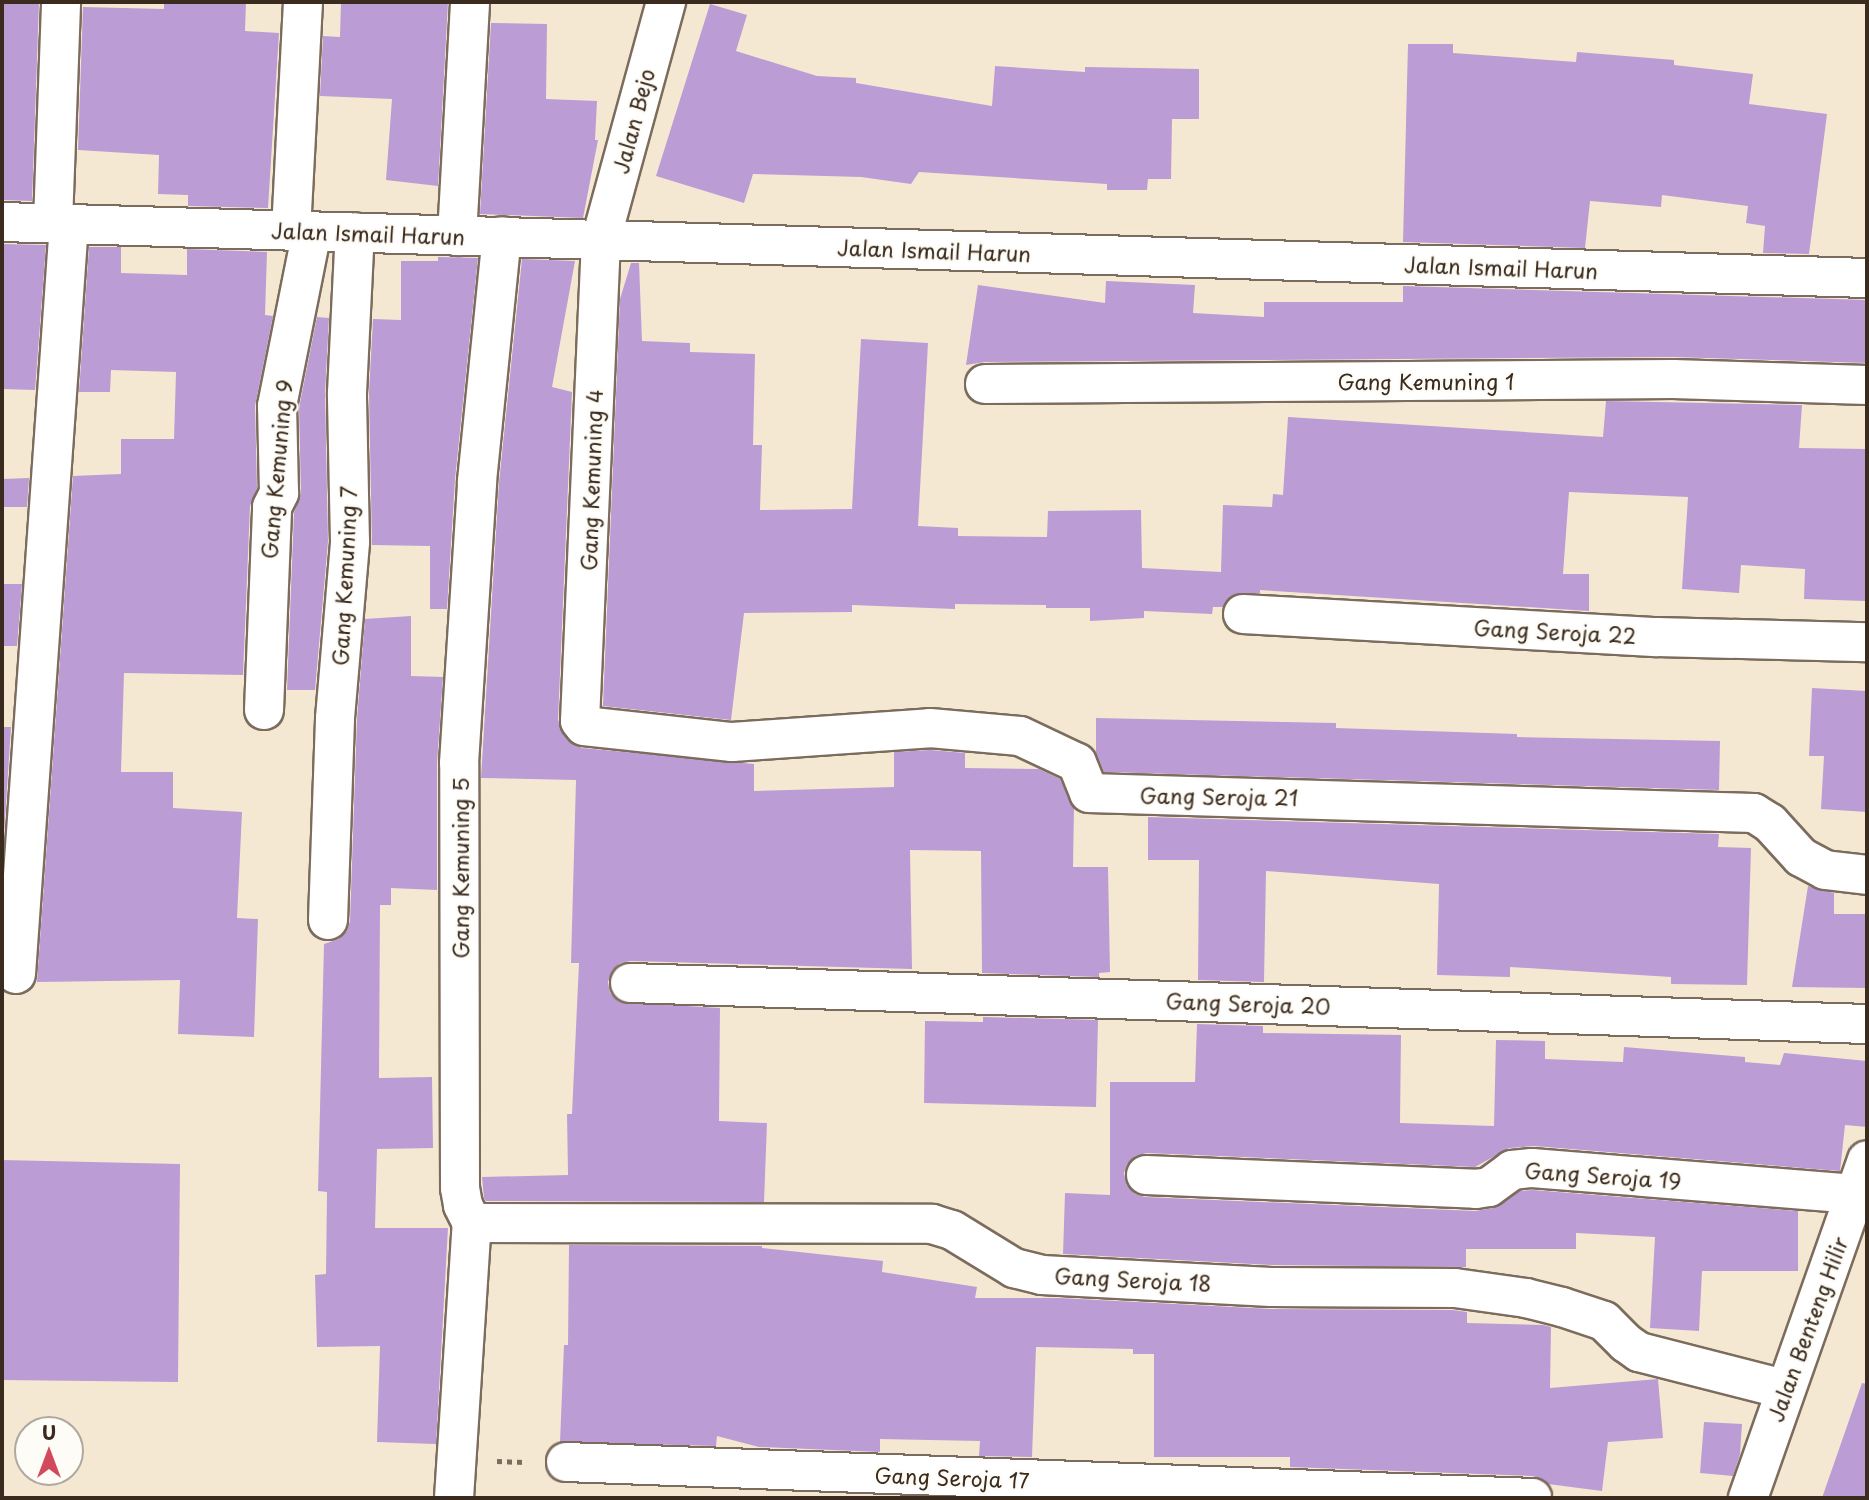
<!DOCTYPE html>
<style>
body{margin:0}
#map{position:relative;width:1869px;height:1500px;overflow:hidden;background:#f5e8d2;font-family:"Playpen Sans",sans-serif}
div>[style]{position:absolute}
.building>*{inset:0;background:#bb9cd5}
.path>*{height:4.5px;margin-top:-2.25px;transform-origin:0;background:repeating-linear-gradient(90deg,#7c6c5d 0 5px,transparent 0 10px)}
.roads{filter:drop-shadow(2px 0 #7c6c5d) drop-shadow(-2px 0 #7c6c5d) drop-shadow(0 2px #7c6c5d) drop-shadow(0 -2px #7c6c5d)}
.minor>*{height:38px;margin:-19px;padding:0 19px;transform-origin:19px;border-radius:19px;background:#fff}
span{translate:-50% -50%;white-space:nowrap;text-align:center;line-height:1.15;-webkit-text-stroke:5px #fdfcf7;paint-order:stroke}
.street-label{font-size:21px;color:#3b2a1e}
.frame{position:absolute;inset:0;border:4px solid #3b2a1e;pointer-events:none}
.north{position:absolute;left:14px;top:1416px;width:70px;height:70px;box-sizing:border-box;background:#fdfcf7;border:2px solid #afa8a0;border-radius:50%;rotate:0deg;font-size:19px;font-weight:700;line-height:28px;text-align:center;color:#3b2a1e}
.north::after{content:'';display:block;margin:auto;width:24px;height:32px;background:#d1495b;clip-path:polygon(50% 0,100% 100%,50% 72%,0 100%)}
</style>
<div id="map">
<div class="building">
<div style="clip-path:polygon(2px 2px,39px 2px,32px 201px,2px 200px)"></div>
<div style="clip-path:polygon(164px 2px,246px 2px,245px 31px,279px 33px,268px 208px,188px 206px,188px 195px,158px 194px,159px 155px,78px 150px,83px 7px,164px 9px)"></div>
<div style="clip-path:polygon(341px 2px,448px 2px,438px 186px,386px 180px,392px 99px,320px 96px,323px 36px,340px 37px)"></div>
<div style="clip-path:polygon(710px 4px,747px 15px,736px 51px,817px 76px,856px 78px,856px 83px,992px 106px,995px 66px,1085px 72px,1085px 67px,1199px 69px,1199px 119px,1172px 119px,1171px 179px,1148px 179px,1147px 190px,1107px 190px,1107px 184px,919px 172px,911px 184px,861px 177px,753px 174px,744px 203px,656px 176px)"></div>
<div style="clip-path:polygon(491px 23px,547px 24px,546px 99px,597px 101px,595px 140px,598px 140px,583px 218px,480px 214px)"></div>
<div style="clip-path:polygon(1408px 44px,1453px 44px,1453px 53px,1576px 62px,1577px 52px,1674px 60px,1674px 65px,1753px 74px,1749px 104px,1827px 114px,1809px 254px,1763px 253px,1765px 226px,1746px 223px,1748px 206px,1662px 195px,1661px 207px,1590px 201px,1585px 248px,1403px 242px)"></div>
<div style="clip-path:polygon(2px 244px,46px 245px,35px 390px,2px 389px)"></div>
<div style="clip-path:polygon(89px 247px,121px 247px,121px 273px,187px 275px,187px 249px,267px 252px,265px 315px,273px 316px,255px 406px,257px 488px,250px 506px,243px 675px,124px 673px,121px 772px,173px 772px,173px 808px,242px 812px,237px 918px,258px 919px,254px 1037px,178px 1034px,180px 980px,37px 982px,73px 476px,121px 474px,121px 439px,174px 439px,176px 372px,111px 370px,110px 392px,79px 392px)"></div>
<div style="clip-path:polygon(438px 257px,478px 258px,455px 479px,447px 609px,430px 609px,430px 546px,372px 545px,369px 393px,373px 319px,401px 320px,401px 261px,438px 261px)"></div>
<div style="clip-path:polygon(522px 259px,575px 261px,552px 387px,572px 392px,558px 720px,567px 740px,582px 748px,754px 764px,754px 791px,894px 787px,894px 752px,930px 750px,965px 753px,965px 768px,1039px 769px,1060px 779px,1074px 807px,1073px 867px,1108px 867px,1110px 972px,1099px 973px,1099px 977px,982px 973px,981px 851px,910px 850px,912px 969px,631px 961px,620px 963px,612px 971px,608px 982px,610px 993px,619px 1002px,720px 1008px,719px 1121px,767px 1123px,764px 1202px,486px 1201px,484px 1198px,482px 1177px,568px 1175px,567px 1114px,572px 1114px,579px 963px,571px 963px,576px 780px,481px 778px,499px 483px)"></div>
<div style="clip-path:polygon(631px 263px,639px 263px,642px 341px,690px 343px,690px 352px,755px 354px,753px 445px,762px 445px,760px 510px,852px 509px,861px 339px,928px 343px,918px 526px,958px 528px,958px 536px,1047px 537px,1048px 511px,1141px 510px,1142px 568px,1221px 572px,1223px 505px,1272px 507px,1273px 494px,1283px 495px,1288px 417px,1603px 437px,1606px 401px,1802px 405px,1799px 448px,1867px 449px,1865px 601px,1804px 599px,1805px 569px,1741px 565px,1739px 593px,1682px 589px,1688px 497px,1569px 492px,1563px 574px,1589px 574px,1589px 611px,1260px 590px,1260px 593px,1233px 595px,1223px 607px,1213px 607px,1212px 614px,1144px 611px,1144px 618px,1090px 621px,1090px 608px,1046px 608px,1046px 605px,955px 604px,955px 609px,852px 605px,852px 612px,744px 613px,731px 720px,603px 706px,620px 299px)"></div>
<div style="clip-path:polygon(1106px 281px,1195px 285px,1193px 313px,1264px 317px,1264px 302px,1403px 302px,1403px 286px,1867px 300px,1867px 363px,1673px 357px,985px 362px,966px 365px,978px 285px,1105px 303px)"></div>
<div style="clip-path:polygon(317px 317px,329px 318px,325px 393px,328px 541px,315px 690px,287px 690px,294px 513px,301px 493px,299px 408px)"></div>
<div style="clip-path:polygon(29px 478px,27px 507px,2px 507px,2px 479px)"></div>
<div style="clip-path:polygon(2px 584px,22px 584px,17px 646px,2px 646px)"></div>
<div style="clip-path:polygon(411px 616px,411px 676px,443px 677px,437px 763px,437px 890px,391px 888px,391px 905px,380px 905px,379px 1078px,432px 1077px,433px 1148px,377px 1149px,375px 1228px,448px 1228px,436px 1444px,377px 1442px,380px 1346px,317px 1347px,315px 1275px,326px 1274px,327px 1192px,318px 1191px,324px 944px,339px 939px,347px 931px,350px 921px,357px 719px,365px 619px)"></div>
<div style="clip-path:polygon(1812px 688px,1867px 691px,1867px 812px,1821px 809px,1824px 756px,1809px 756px)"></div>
<div style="clip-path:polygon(1096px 718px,1336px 723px,1336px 728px,1517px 734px,1517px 737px,1720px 741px,1719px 790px,1104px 772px,1096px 754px)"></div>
<div style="clip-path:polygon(2px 727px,11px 727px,3px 850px,2px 850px)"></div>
<div style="clip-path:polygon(1148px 817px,1719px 834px,1718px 847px,1751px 848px,1747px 985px,1671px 984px,1671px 977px,1510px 967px,1510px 977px,1437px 975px,1439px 884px,1266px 871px,1264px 982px,1198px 980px,1199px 860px,1148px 860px)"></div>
<div style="clip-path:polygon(1808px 886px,1834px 893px,1834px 914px,1867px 914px,1867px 988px,1792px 987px)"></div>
<div style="clip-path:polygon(983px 1017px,1098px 1020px,1096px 1107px,924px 1103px,925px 1021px,983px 1022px)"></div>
<div style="clip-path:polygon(1197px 1024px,1263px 1026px,1263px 1033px,1401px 1035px,1400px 1123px,1494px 1126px,1496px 1040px,1545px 1041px,1545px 1059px,1623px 1062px,1624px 1047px,1745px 1057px,1745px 1062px,1780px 1065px,1784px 1053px,1867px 1061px,1867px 1127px,1845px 1125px,1840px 1171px,1534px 1146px,1509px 1148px,1475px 1167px,1147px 1153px,1135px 1156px,1127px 1164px,1124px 1173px,1127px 1186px,1135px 1194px,1145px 1197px,1475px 1211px,1493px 1208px,1520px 1191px,1532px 1190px,1798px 1211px,1798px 1271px,1702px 1271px,1699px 1331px,1650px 1328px,1655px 1237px,1576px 1233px,1576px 1249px,1466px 1249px,1466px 1267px,1272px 1265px,1063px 1254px,1065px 1193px,1110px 1195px,1110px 1082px,1195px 1082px)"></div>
<div style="clip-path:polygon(2px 1160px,180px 1164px,178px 1382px,2px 1380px)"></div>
<div style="clip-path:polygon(569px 1245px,762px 1246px,762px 1248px,883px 1261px,882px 1272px,977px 1287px,975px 1298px,1060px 1298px,1271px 1309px,1453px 1310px,1467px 1312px,1467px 1323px,1543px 1325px,1551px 1327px,1550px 1388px,1658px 1379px,1663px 1438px,1608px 1442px,1602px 1491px,1548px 1484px,1533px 1476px,1290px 1467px,1290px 1457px,1154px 1457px,1154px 1354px,1133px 1354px,1133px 1349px,1036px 1347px,1032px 1457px,979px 1456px,980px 1441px,880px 1439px,880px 1452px,759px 1447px,717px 1436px,716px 1446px,560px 1442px,564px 1345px,568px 1345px)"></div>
<div style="clip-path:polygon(1862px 1383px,1867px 1384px,1867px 1498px,1822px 1498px)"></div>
<div style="clip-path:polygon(1704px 1422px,1742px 1424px,1740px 1454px,1733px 1476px,1700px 1473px)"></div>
</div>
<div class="path">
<div style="left:497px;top:1461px;width:30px;rotate:2deg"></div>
</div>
<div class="roads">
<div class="minor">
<div style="left:666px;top:2px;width:247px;rotate:105.3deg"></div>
<div style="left:601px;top:240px;width:481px;rotate:92.5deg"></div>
<div style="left:580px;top:721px;width:6px;rotate:51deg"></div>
<div style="left:584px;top:726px;width:149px;rotate:6.2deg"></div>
<div style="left:732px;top:742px;width:198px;rotate:-4deg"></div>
<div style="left:930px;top:728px;width:90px;rotate:5.1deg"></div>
<div style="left:1020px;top:736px;width:63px;rotate:25.3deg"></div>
<div style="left:1077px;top:763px;width:32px;rotate:68deg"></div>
<div style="left:1089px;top:793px;width:665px;rotate:1.72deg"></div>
<div style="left:1754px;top:813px;width:19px;rotate:32deg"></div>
<div style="left:1770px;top:823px;width:46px;rotate:47.6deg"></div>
<div style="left:1801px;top:857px;width:27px;rotate:28deg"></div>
<div style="left:1825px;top:870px;width:42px;rotate:6.8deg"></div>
<div style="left:2px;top:222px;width:1866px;rotate:1.72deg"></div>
<div style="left:53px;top:223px;width:221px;rotate:-87.9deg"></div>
<div style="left:291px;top:231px;width:229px;rotate:-87deg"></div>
<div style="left:457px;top:236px;width:234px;rotate:-86.8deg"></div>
<div style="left:985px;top:384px;width:688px;rotate:-0.42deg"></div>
<div style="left:1673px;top:379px;width:194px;rotate:1.8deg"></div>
<div style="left:1243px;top:614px;width:415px;rotate:3.2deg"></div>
<div style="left:1657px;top:637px;width:210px;rotate:1.4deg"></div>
<div style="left:264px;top:710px;width:203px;rotate:-87.7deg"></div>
<div style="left:272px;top:507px;width:16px;rotate:-63deg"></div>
<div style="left:279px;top:493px;width:87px;rotate:-91.3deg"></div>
<div style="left:277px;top:406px;width:178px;rotate:-78.7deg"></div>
<div style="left:328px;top:920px;width:202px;rotate:-88deg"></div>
<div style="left:335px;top:718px;width:177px;rotate:-85.1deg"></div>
<div style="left:350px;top:542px;width:149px;rotate:-91.2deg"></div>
<div style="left:347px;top:393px;width:161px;rotate:-87.2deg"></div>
<div style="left:16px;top:974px;width:752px;rotate:-85.96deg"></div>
<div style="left:630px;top:983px;width:1238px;rotate:1.9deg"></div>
<div style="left:1146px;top:1175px;width:330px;rotate:2.4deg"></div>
<div style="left:1476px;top:1189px;width:13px;rotate:-9deg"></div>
<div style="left:1489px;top:1187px;width:29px;rotate:-36deg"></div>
<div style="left:1512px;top:1170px;width:20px;rotate:-6deg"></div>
<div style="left:1532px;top:1168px;width:324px;rotate:4.6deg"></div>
<div style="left:472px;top:1223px;width:460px;rotate:0.1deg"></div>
<div style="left:932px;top:1224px;width:21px;rotate:17deg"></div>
<div style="left:952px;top:1230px;width:73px;rotate:31.5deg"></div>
<div style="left:1014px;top:1268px;width:29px;rotate:14deg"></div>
<div style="left:1042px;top:1275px;width:229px;rotate:3deg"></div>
<div style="left:1271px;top:1287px;width:184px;rotate:0.3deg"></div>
<div style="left:1455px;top:1288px;width:72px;rotate:8deg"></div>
<div style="left:1526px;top:1298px;width:37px;rotate:14deg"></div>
<div style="left:1562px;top:1307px;width:44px;rotate:18.4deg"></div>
<div style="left:1604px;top:1321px;width:31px;rotate:45deg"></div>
<div style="left:1626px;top:1343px;width:16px;rotate:35deg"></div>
<div style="left:1639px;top:1352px;width:150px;rotate:14.3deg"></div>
<div style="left:566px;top:1462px;width:967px;rotate:2.13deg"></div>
<div style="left:454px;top:1498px;width:276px;rotate:-86.3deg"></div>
<div style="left:472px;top:1223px;width:20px;rotate:-117deg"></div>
<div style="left:463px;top:1205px;width:17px;rotate:-100deg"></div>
<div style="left:460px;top:1188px;width:425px;rotate:-90.1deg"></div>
<div style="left:459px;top:763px;width:283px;rotate:-86.3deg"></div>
<div style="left:477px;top:481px;width:246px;rotate:-84.2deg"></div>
<div style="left:1748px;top:1498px;width:358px;rotate:-70.6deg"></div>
</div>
</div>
<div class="street-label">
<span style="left:633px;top:121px;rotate:-75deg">Jalan Bejo</span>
<span style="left:368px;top:233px;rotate:2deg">Jalan Ismail Harun</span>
<span style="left:934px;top:250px;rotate:2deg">Jalan Ismail Harun</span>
<span style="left:1501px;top:267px;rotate:2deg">Jalan Ismail Harun</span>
<span style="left:1426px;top:381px">Gang Kemuning 1</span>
<span style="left:276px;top:469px;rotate:-85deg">Gang Kemuning 9</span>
<span style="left:591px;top:480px;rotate:-88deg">Gang Kemuning 4</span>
<span style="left:344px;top:576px;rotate:-87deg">Gang Kemuning 7</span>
<span style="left:1555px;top:631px;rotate:3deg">Gang Seroja 22</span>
<span style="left:1219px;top:796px;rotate:1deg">Gang Seroja 21</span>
<span style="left:460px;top:868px;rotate:-90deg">Gang Kemuning 5</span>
<span style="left:1248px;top:1003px;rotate:2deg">Gang Seroja 20</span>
<span style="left:1603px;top:1175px;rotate:4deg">Gang Seroja 19</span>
<span style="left:1133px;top:1279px;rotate:3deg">Gang Seroja 18</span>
<span style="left:1807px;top:1329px;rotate:-70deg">Jalan Benteng Hilir</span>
<span style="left:952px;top:1477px;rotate:2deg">Gang Seroja 17</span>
</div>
<div class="frame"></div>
<div class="north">U</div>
</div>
